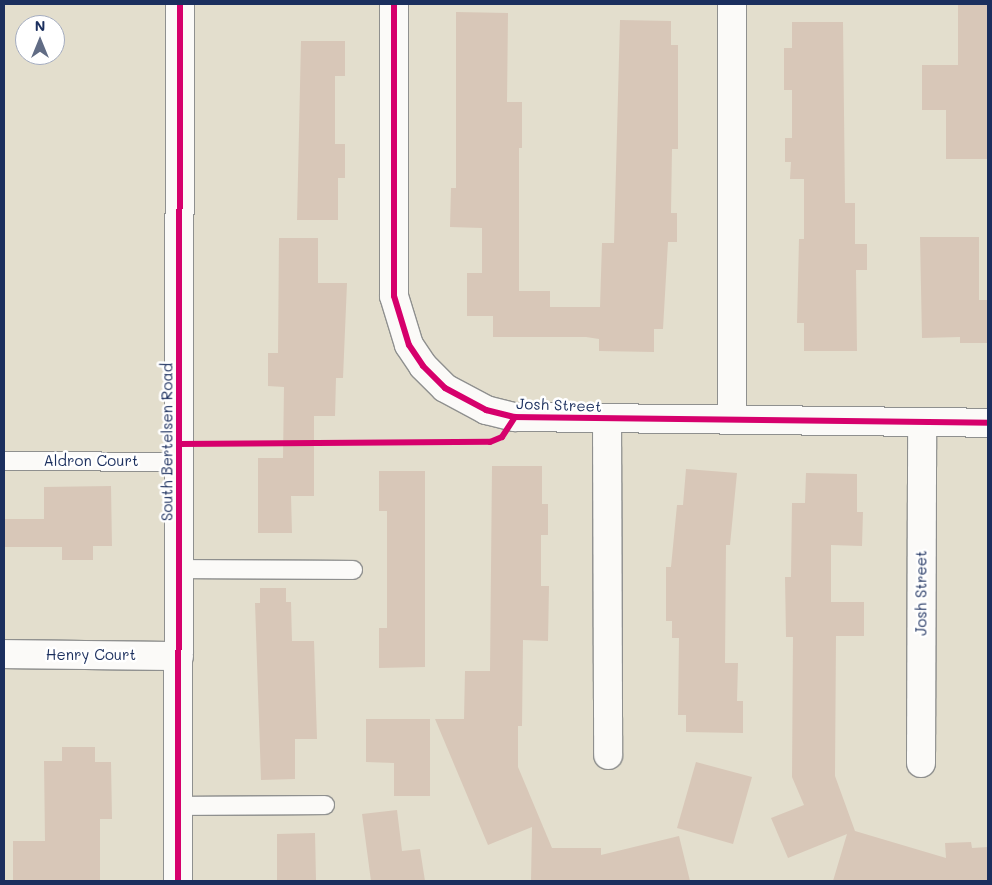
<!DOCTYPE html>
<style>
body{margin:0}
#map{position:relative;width:992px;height:885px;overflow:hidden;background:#e3decd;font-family:Mali,sans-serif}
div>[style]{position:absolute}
.building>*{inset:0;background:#d8c7b8}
.roads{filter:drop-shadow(1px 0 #8f908f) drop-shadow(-1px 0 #8f908f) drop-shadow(0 1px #8f908f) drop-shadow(0 -1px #8f908f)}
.lane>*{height:18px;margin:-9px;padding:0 9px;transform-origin:9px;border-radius:9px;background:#fbfaf8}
.street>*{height:28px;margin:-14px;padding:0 14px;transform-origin:14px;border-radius:14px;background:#fbfaf8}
.secondary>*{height:28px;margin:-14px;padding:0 14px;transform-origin:14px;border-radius:14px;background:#fbfaf8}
.cycleway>*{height:6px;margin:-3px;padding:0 3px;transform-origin:3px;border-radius:3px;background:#d6006c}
span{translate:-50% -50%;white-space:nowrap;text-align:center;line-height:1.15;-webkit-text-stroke:5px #fff;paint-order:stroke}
.street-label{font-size:15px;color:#1b2f5e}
.frame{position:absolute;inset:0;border:5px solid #1b2f5e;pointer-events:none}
.north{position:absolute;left:15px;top:15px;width:50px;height:50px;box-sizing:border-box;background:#fff;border:1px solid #a4acbf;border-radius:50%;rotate:0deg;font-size:14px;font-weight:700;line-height:20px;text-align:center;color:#1b2f5e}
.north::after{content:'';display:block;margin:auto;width:18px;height:22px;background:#616c85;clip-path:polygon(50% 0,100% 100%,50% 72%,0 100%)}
</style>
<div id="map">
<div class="building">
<div style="clip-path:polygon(958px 4px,988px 4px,988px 159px,946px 159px,946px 110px,922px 110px,922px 65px,958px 65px)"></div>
<div style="clip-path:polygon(456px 12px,508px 13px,507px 102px,522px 102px,522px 148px,519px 148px,519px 291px,550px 291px,550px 307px,600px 307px,602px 243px,614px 243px,620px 20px,671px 21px,671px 45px,678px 45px,678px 149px,672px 149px,671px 213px,677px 213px,677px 242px,668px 242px,663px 329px,654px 329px,654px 352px,599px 351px,599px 339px,586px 337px,493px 337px,493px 316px,467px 316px,467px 273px,482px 273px,482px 228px,450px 227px,451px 188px,456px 188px)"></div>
<div style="clip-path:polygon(792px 22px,843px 22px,845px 203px,855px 203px,855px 244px,867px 244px,867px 270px,856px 270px,857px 351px,804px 351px,804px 323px,797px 323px,799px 239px,804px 239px,804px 179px,790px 179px,791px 162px,785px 162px,785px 138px,792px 138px,792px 90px,784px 90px,784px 48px,792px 48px)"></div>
<div style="clip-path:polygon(301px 41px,345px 41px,345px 76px,335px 76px,335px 144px,345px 144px,345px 178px,338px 178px,338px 220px,297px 220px)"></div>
<div style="clip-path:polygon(920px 237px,979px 237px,979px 300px,988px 300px,988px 343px,960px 343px,960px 337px,922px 338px)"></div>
<div style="clip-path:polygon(279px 238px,318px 238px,318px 283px,347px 283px,343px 378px,336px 378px,335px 416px,314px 416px,314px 496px,291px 496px,292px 533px,258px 533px,258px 458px,283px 458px,284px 387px,268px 386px,268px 353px,278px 353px)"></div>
<div style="clip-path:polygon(492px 466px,542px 466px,542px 504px,548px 504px,548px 535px,541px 535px,541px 586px,549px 586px,548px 641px,523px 640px,522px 726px,518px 726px,518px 767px,552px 848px,601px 848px,601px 855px,679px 836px,690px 881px,531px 881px,532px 827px,488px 845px,435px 719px,464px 719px,465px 671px,490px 671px)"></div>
<div style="clip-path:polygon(686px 469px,737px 473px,730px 545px,726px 545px,725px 663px,738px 663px,737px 701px,743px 701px,743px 733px,686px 732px,686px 715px,678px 715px,679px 638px,672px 638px,672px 621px,666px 621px,666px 567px,671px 567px,677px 505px,683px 505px)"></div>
<div style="clip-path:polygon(379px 471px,425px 471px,425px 667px,379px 668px,379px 628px,387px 628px,387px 511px,379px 511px)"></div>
<div style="clip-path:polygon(806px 473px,857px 474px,857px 512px,863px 512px,862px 546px,831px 545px,831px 602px,864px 602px,864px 636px,836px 636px,835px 776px,855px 831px,946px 858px,945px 843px,971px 842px,972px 848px,988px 847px,988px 881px,833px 881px,847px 834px,788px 858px,771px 818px,804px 805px,792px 777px,793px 637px,786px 637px,785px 577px,791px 577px,792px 503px,805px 503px)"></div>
<div style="clip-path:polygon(111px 486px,112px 546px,93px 546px,93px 560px,62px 560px,62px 547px,4px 547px,4px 519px,44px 519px,44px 487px)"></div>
<div style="clip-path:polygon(260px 588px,286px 588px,286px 602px,291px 602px,292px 641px,314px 641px,317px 739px,295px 739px,295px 779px,261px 780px,255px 603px,260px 603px)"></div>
<div style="clip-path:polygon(366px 719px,430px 719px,430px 796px,394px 796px,394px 763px,366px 762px)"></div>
<div style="clip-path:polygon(62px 747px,95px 747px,95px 762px,111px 762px,112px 819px,100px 819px,100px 881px,13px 881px,13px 841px,45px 841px,44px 761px,62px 761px)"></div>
<div style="clip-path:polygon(696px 762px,752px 777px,733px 844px,677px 828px)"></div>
<div style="clip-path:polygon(397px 810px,402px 851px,420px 849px,425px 881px,371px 881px,362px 814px)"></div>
<div style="clip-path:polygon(315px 833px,316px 881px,277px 881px,277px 834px)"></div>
</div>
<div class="roads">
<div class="lane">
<div style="left:4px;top:461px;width:175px;rotate:0.3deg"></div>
<div style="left:179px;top:569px;width:174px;rotate:0.3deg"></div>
<div style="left:178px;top:806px;width:147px;rotate:-0.4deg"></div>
</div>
<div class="street">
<div style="left:394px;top:4px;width:292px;rotate:90deg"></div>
<div style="left:394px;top:296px;width:51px;rotate:73deg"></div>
<div style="left:409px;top:345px;width:25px;rotate:56deg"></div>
<div style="left:423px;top:366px;width:31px;rotate:45deg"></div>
<div style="left:445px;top:388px;width:47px;rotate:28.2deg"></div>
<div style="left:486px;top:410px;width:30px;rotate:14deg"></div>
<div style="left:515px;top:417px;width:473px;rotate:0.7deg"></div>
<div style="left:607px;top:419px;width:336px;rotate:89.8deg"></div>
<div style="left:732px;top:420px;width:416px;rotate:-90deg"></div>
<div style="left:4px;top:654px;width:175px;rotate:0.7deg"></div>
<div style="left:921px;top:763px;width:341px;rotate:-89.8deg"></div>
</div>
<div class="secondary">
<div style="left:178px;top:881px;width:877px;rotate:-89.87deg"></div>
</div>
</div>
<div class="cycleway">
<div style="left:394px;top:4px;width:292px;rotate:90deg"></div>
<div style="left:394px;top:296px;width:51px;rotate:73deg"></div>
<div style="left:409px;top:345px;width:25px;rotate:56deg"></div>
<div style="left:423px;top:366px;width:31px;rotate:45deg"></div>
<div style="left:445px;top:388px;width:47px;rotate:28.2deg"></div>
<div style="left:486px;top:410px;width:30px;rotate:14deg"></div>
<div style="left:515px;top:417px;width:473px;rotate:0.7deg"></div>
<div style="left:179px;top:444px;width:311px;rotate:-0.4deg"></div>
<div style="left:490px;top:442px;width:13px;rotate:-23deg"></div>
<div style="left:502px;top:437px;width:24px;rotate:-57deg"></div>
<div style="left:178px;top:881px;width:877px;rotate:-89.87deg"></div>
</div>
<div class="street-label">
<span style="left:559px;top:405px;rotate:2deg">Josh Street</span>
<span style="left:167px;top:442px;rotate:-90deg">South Bertelsen Road</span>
<span style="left:91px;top:461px">Aldron Court</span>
<span style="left:921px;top:593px;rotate:-90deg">Josh Street</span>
<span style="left:91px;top:655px">Henry Court</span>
</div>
<div class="frame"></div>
<div class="north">N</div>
</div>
